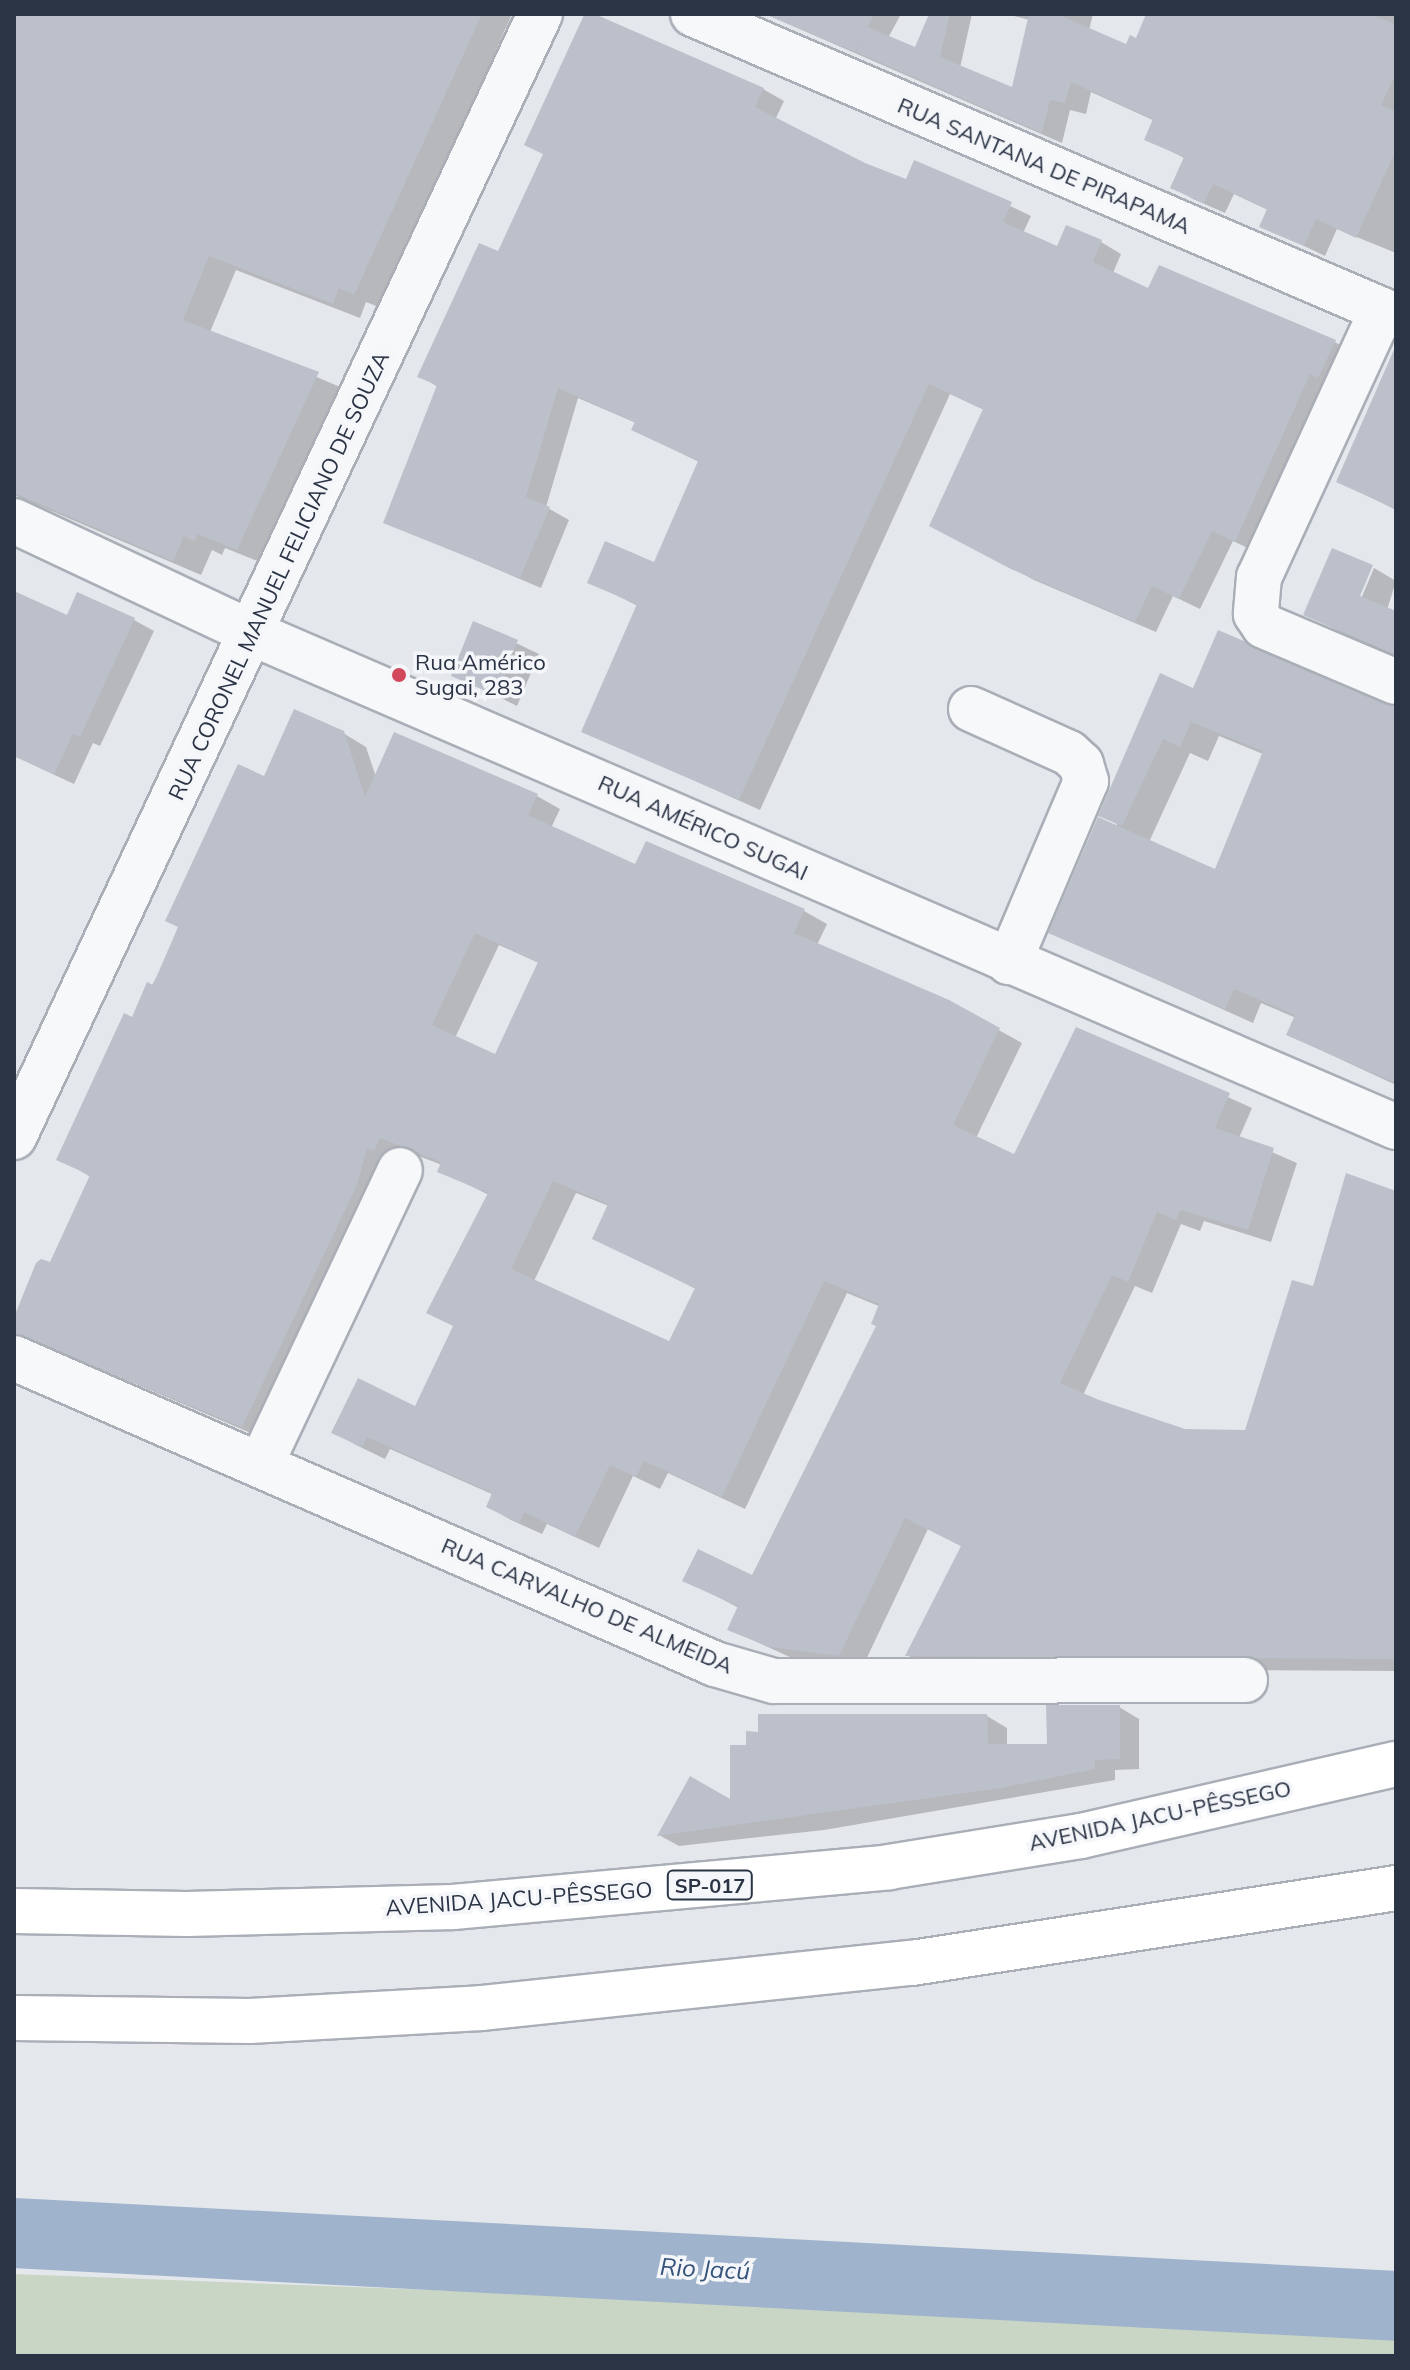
<!DOCTYPE html>
<meta charset="utf-8">
<style>
body{margin:0}
#map{position:relative;width:1410px;height:2370px;overflow:hidden;background:#e4e7ec;font-family:Mulish,sans-serif}
div>[style]{position:absolute}
.green>*{inset:0;background:#c9d6c5}
.shadow>*{inset:0;background:#0003}
.river>*{height:70px;margin:-35px;padding:0 35px;transform-origin:35px;border-radius:35px;background:#9fb4cc}
.building>*{inset:0;background:#bbc0ca}
.roads{filter:drop-shadow(2px 0 #a9aeb7) drop-shadow(-2px 0 #a9aeb7) drop-shadow(0 2px #a9aeb7) drop-shadow(0 -2px #a9aeb7)}
.minor>*{height:44px;margin:-22px;padding:0 22px;transform-origin:22px;border-radius:22px;background:#f7f8fa}
.highway>*{height:44px;margin:-22px;padding:0 22px;transform-origin:22px;border-radius:22px;background:#fff}
.dots>*{width:22px;height:22px;translate:-50% -50%;box-sizing:border-box;border:4px solid #f4f6f9;border-radius:50%}
span{translate:-50% -50%;white-space:nowrap;text-align:center;line-height:1.15;-webkit-text-stroke:7px #f4f6f9;paint-order:stroke}
.shield-label span{padding:2px 6px;background:#f4f6f9;border:2px solid;border-radius:6px;-webkit-text-stroke-width:0}
.shield-label{font-size:20px;color:#2b3445;font-weight:700}
.street-label{font-size:22px;color:#2b3445}
.poi-label{font-size:22px;color:#2b3445}
.left{translate:0 -50%;text-align:left}
.water-label{font-size:24px;color:#34527a;font-style:italic}
.frame{position:absolute;inset:0;border:16px solid #2b3445;pointer-events:none}
</style>
<div id="map">
<div class="green">
<div style="clip-path:polygon(14px 2274px,1396px 2327px,1396px 2356px,14px 2356px)"></div>
</div>
<div class="shadow">
<div style="clip-path:polygon(14px 14px,512px 14px,381px 308px,366px 302px,360px 318px,236px 270px,210px 332px,345px 389px,265px 564px,225px 548px,222px 555px,212px 550px,201px 575px,14px 495px)"></div>
<div style="clip-path:polygon(765px 14px,901px 14px,888px 38px,916px 49px,931px 14px,972px 14px,960px 68px,1013px 90px,1030px 20px,1006px 14px,1093px 14px,1089px 30px,1127px 47px,1137px 40px,1148px 14px,1396px 14px,1396px 253px,1337px 229px,1325px 256px,1262px 226px,1268px 210px,1234px 194px,1225px 213px,1193px 199px,1172px 187px,1186px 159px,1147px 139px,1155px 121px,1091px 92px,1086px 114px,1070px 110px,1062px 143px)"></div>
<div style="clip-path:polygon(596px 17px,763px 89px,784px 101px,775px 120px,864px 165px,907px 181px,961px 182px,1031px 216px,1023px 233px,1058px 249px,1101px 242px,1121px 254px,1113px 273px,1149px 291px,1335px 342px,1355px 354px,1256px 552px,1233px 541px,1200px 609px,1173px 596px,1156px 632px,1034px 580px,952px 536px,984px 410px,950px 394px,760px 810px,584px 731px,638px 606px,590px 582px,656px 565px,699px 462px,634px 430px,636px 423px,578px 398px,546px 507px,569px 520px,541px 588px,386px 522px,438px 387px,420px 376px,499px 254px,545px 155px,526px 144px)"></div>
<div style="clip-path:polygon(1396px 397px,1396px 510px,1338px 481px)"></div>
<div style="clip-path:polygon(1374px 568px,1396px 581px,1387px 610px,1396px 613px,1396px 659px,1306px 615px,1358px 606px)"></div>
<div style="clip-path:polygon(14px 593px,68px 618px,134px 620px,154px 631px,100px 746px,93px 743px,74px 784px,14px 756px)"></div>
<div style="clip-path:polygon(474px 623px,539px 654px,517px 706px,454px 675px)"></div>
<div style="clip-path:polygon(evenodd,1194px 690px,1396px 707px,1396px 1085px,1288px 1035px,1296px 1018px,1261px 1003px,1253px 1023px,1051px 932px,1117px 824px,1101px 815px,1194px 690px,1219px 736px,1263px 754px,1216px 872px,1149px 842px,1190px 753px,1208px 761px,1219px 736px)"></div>
<div style="clip-path:polygon(evenodd,343px 733px,366px 747px,376px 777px,395px 735px,537px 796px,560px 809px,551px 828px,636px 867px,804px 911px,827px 924px,817px 945px,948px 1002px,1022px 1043px,976px 1138px,1015px 1157px,1077px 1029px,1252px 1108px,1239px 1138px,1297px 1163px,1271px 1242px,1204px 1221px,1200px 1231px,1181px 1224px,1152px 1293px,1135px 1286px,1083px 1395px,1185px 1431px,1246px 1432px,1315px 1289px,1396px 1193px,1396px 1671px,930px 1668px,907px 1655px,963px 1547px,928px 1529px,862px 1668px,794px 1659px,729px 1629px,739px 1608px,685px 1580px,753px 1578px,878px 1326px,881px 1307px,847px 1293px,745px 1509px,668px 1473px,660px 1489px,633px 1476px,599px 1548px,547px 1524px,542px 1534px,511px 1520px,488px 1506px,494px 1495px,390px 1449px,385px 1459px,356px 1445px,334px 1432px,416px 1408px,454px 1327px,489px 1195px,440px 1171px,442px 1165px,403px 1150px,265px 1439px,14px 1332px,14px 1322px,51px 1265px,91px 1177px,59px 1159px,133px 1020px,265px 779px,343px 733px,499px 945px,539px 963px,496px 1057px,455px 1038px,499px 945px,343px 733px,576px 1193px,609px 1206px,594px 1238px,696px 1289px,670px 1344px,534px 1281px,576px 1193px)"></div>
<div style="clip-path:polygon(1119px 1707px,1139px 1719px,1139px 1769px,1115px 1770px,1115px 1780px,824px 1830px,679px 1846px,659px 1835px,732px 1802px,987px 1716px,1007px 1728px,1007px 1746px,1049px 1746px)"></div>
</div>
<div class="river">
<div style="left:14px;top:2233px;width:1384px;rotate:3.02deg"></div>
</div>
<div class="building">
<div style="clip-path:polygon(14px 14px,482px 14px,354px 295px,339px 288px,333px 304px,209px 256px,183px 320px,319px 372px,237px 550px,198px 534px,194px 541px,184px 536px,173px 561px,14px 493px)"></div>
<div style="clip-path:polygon(765px 14px,874px 14px,868px 27px,915px 47px,929px 14px,950px 14px,940px 57px,1012px 87px,1029px 14px,1057px 14px,1126px 44px,1130px 35px,1136px 38px,1146px 14px,1371px 14px,1396px 25px,1396px 73px,1381px 105px,1396px 112px,1396px 150px,1356px 238px,1316px 219px,1304px 246px,1259px 227px,1267px 209px,1213px 184px,1204px 203px,1170px 188px,1184px 157px,1144px 140px,1153px 119px,1071px 82px,1065px 103px,1050px 100px,1042px 133px,856px 52px,862px 37px,855px 52px)"></div>
<div style="clip-path:polygon(584px 15px,597px 15px,764px 88px,755px 107px,865px 163px,906px 179px,914px 160px,961px 180px,1012px 202px,1003px 222px,1057px 246px,1066px 225px,1102px 240px,1093px 262px,1148px 288px,1159px 265px,1336px 340px,1318px 378px,1310px 374px,1235px 542px,1212px 531px,1179px 599px,1152px 586px,1135px 622px,1011px 569px,929px 526px,983px 409px,929px 384px,739px 800px,581px 732px,637px 604px,587px 583px,605px 541px,654px 562px,698px 461px,631px 430px,635px 422px,558px 388px,526px 497px,550px 507px,520px 578px,383px 523px,437px 385px,417px 377px,479px 243px,498px 251px,543px 154px,524px 145px)"></div>
<div style="clip-path:polygon(1396px 345px,1396px 509px,1336px 482px)"></div>
<div style="clip-path:polygon(1332px 548px,1373px 565px,1360px 596px,1396px 611px,1396px 655px,1303px 615px)"></div>
<div style="clip-path:polygon(14px 591px,67px 615px,77px 592px,135px 618px,80px 737px,73px 734px,54px 774px,14px 756px)"></div>
<div style="clip-path:polygon(473px 621px,518px 640px,495px 695px,451px 676px)"></div>
<div style="clip-path:polygon(1218px 630px,1396px 706px,1396px 1083px,1286px 1035px,1295px 1015px,1234px 989px,1225px 1009px,1048px 933px,1098px 817px,1215px 869px,1263px 751px,1191px 722px,1180px 747px,1163px 739px,1122px 826px,1098px 816px,1160px 673px,1193px 688px)"></div>
<div style="clip-path:polygon(evenodd,294px 709px,344px 731px,365px 797px,394px 732px,538px 794px,528px 815px,635px 864px,646px 841px,805px 909px,794px 933px,949px 1000px,1000px 1028px,953px 1125px,1014px 1154px,1076px 1027px,1230px 1093px,1215px 1128px,1274px 1148px,1248px 1230px,1180px 1210px,1176px 1220px,1157px 1212px,1128px 1282px,1112px 1275px,1060px 1383px,1099px 1400px,1185px 1429px,1245px 1430px,1292px 1280px,1313px 1286px,1346px 1173px,1396px 1191px,1396px 1659px,905px 1656px,961px 1546px,905px 1518px,839px 1656px,770px 1647px,727px 1630px,738px 1606px,682px 1581px,698px 1549px,752px 1575px,876px 1326px,871px 1324px,879px 1304px,824px 1281px,722px 1497px,644px 1461px,636px 1477px,610px 1465px,575px 1537px,524px 1512px,519px 1523px,486px 1507px,492px 1493px,367px 1437px,362px 1447px,331px 1433px,358px 1378px,415px 1406px,453px 1326px,426px 1313px,488px 1193px,437px 1172px,441px 1162px,380px 1138px,374px 1151px,367px 1148px,357px 1185px,242px 1427px,14px 1333px,14px 1317px,36px 1263px,41px 1259px,50px 1262px,90px 1175px,56px 1160px,124px 1013px,132px 1017px,147px 982px,153px 985px,178px 927px,165px 921px,238px 764px,264px 776px,294px 709px,475px 933px,538px 962px,495px 1054px,432px 1025px,475px 933px,294px 709px,553px 1181px,608px 1204px,592px 1239px,695px 1288px,669px 1341px,511px 1269px,553px 1181px)"></div>
<div style="clip-path:polygon(1046px 1705px,1120px 1705px,1120px 1759px,1095px 1760px,1095px 1769px,1001px 1788px,657px 1836px,690px 1776px,730px 1799px,730px 1745px,746px 1745px,746px 1731px,758px 1732px,758px 1714px,987px 1714px,988px 1744px,1047px 1744px)"></div>
</div>
<div class="roads">
<div class="minor">
<div style="left:693px;top:14px;width:765px;rotate:23.25deg"></div>
<div style="left:1382px;top:310px;width:294px;rotate:114.7deg"></div>
<div style="left:1259px;top:577px;width:37px;rotate:95deg"></div>
<div style="left:1256px;top:614px;width:14px;rotate:56deg"></div>
<div style="left:1264px;top:626px;width:143px;rotate:23deg"></div>
<div style="left:14px;top:521px;width:265px;rotate:25.2deg"></div>
<div style="left:254px;top:634px;width:1244px;rotate:23.35deg"></div>
<div style="left:971px;top:709px;width:107px;rotate:24.2deg"></div>
<div style="left:1069px;top:753px;width:16px;rotate:43deg"></div>
<div style="left:1081px;top:764px;width:18px;rotate:74deg"></div>
<div style="left:1086px;top:781px;width:197px;rotate:113deg"></div>
<div style="left:14px;top:1137px;width:1240px;rotate:-64.9deg"></div>
<div style="left:14px;top:1358px;width:765px;rotate:23.58deg"></div>
<div style="left:715px;top:1664px;width:61px;rotate:16.1deg"></div>
<div style="left:774px;top:1681px;width:471px;rotate:-0.1deg"></div>
<div style="left:261px;top:1464px;width:325px;rotate:-64.7deg"></div>
</div>
<div class="highway">
<div style="left:14px;top:1911px;width:173px;rotate:1deg"></div>
<div style="left:187px;top:1914px;width:266px;rotate:-1.5deg"></div>
<div style="left:453px;top:1907px;width:438px;rotate:-5.2deg"></div>
<div style="left:889px;top:1867px;width:194px;rotate:-9.2deg"></div>
<div style="left:1081px;top:1836px;width:323px;rotate:-12.9deg"></div>
<div style="left:14px;top:2018px;width:236px;rotate:0.7deg"></div>
<div style="left:250px;top:2021px;width:231px;rotate:-3.2deg"></div>
<div style="left:481px;top:2008px;width:433px;rotate:-6deg"></div>
<div style="left:912px;top:1963px;width:490px;rotate:-8.8deg"></div>
</div>
</div>
<div class="dots">
<div style="left:399px;top:675px;background:#d1495b"></div>
</div>
<div class="shield-label">
<span style="left:710px;top:1885px">SP-017</span>
</div>
<div class="street-label">
<span style="left:1044px;top:166px;rotate:23deg">RUA SANTANA DE PIRAPAMA</span>
<span style="left:279px;top:576px;rotate:-65deg">RUA CORONEL MANUEL FELICIANO DE SOUZA</span>
<span style="left:703px;top:828px;rotate:24deg">RUA AMÉRICO SUGAI</span>
<span style="left:587px;top:1606px;rotate:23deg">RUA CARVALHO DE ALMEIDA</span>
<span style="left:1160px;top:1816px;rotate:-12deg">AVENIDA JACU-PÊSSEGO</span>
<span style="left:519px;top:1899px;rotate:-4deg">AVENIDA JACU-PÊSSEGO</span>
</div>
<div class="poi-label">
<span class="left" style="left:415px;top:675px">Rua Américo<br>Sugai, 283</span>
</div>
<div class="water-label">
<span style="left:705px;top:2269px;rotate:3deg">Rio Jacú</span>
</div>
<div class="frame"></div>
</div>
